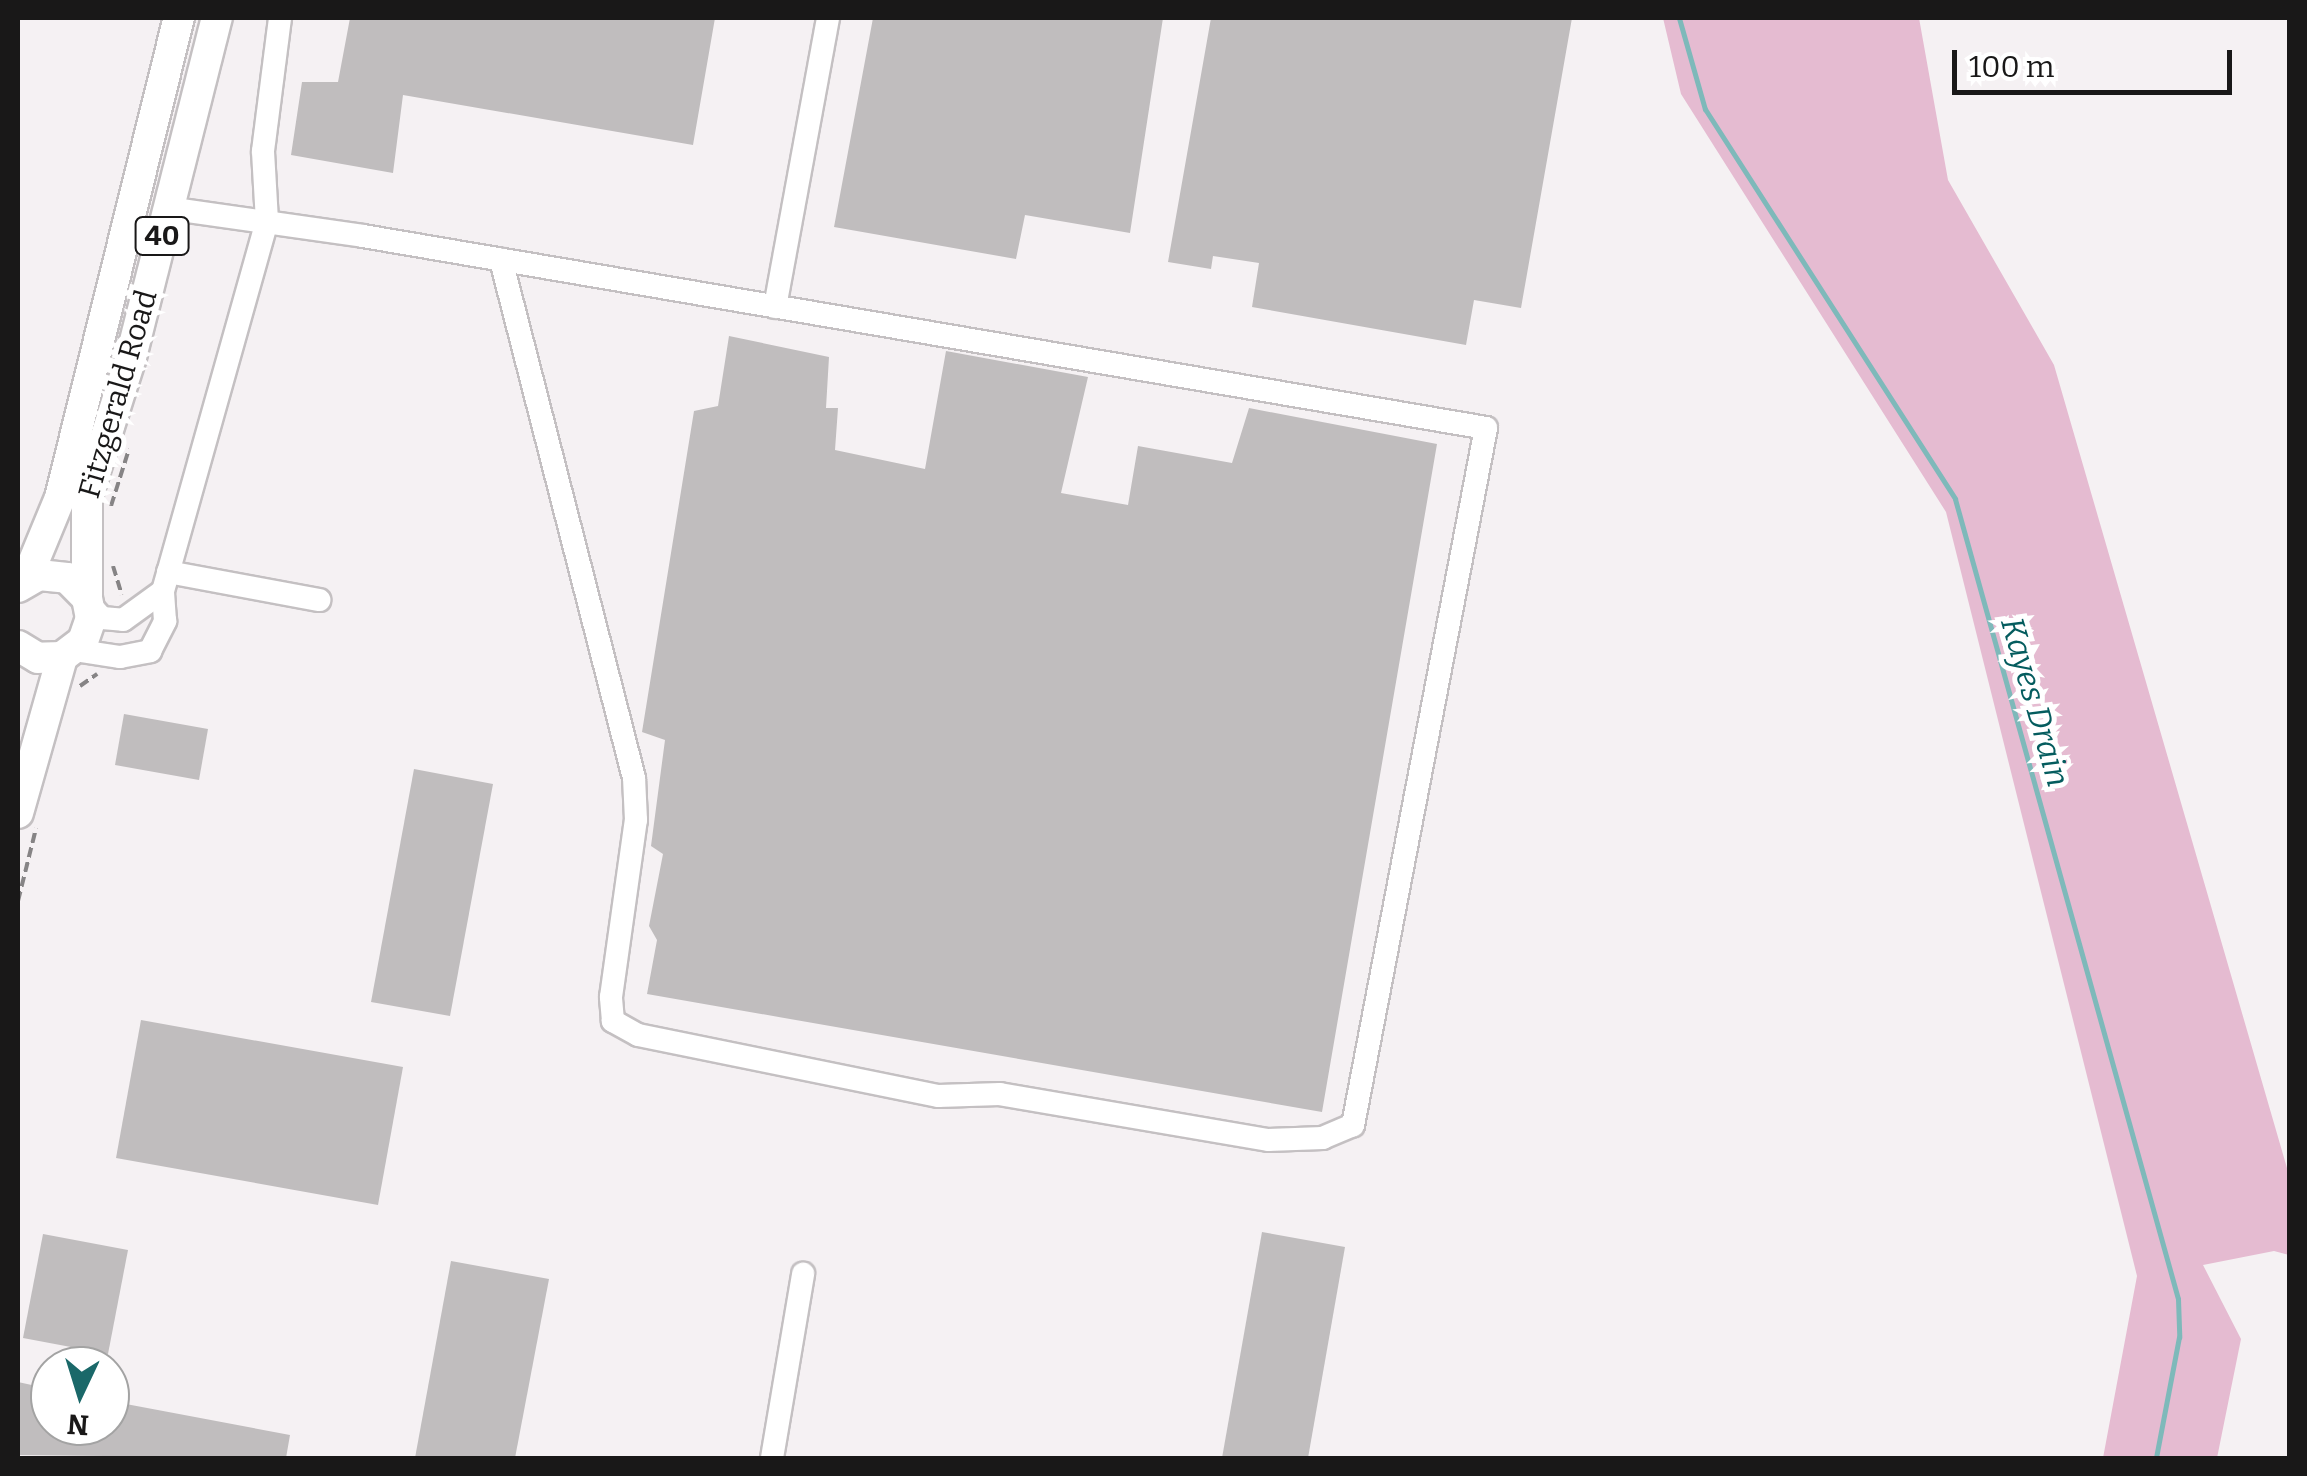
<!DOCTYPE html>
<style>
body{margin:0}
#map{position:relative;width:2307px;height:1476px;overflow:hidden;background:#f5f1f3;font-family:Bitter,serif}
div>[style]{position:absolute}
.green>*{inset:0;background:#e5bbd1}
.stream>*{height:5px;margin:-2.5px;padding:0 2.5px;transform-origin:2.5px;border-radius:2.5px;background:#7eb9ba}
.building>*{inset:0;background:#c0bdbe}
.path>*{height:4px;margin-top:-2px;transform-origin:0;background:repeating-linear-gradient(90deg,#868485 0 10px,transparent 0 15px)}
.roads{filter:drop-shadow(2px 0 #c4c0c2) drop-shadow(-2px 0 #c4c0c2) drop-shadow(0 2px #c4c0c2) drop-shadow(0 -2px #c4c0c2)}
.minor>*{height:22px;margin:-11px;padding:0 11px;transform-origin:11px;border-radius:11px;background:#fff}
.major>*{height:30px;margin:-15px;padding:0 15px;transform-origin:15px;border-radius:15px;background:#fff}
span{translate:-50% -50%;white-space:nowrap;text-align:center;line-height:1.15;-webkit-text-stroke:10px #fff;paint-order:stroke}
.shield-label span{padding:2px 8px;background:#fff;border:2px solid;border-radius:8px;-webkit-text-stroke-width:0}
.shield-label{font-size:28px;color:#191818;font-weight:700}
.street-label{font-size:30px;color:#191818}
.water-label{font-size:32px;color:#045c5e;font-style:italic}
.frame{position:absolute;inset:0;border:20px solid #191818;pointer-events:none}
.north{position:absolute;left:30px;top:1346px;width:100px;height:100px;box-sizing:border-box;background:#fff;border:2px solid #a3a3a3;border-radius:50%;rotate:184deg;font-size:28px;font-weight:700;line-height:40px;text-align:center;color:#191818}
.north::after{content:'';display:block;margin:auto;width:35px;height:45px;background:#1a6869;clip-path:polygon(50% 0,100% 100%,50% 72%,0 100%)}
.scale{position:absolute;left:1952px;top:50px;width:280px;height:45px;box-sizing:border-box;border:5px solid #191818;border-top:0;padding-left:12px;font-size:30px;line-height:35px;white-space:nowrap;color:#191818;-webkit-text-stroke:8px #fff;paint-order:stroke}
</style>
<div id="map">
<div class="green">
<div style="clip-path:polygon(1663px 18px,1919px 18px,1948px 180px,2054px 365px,2289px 1175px,2289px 1255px,2274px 1251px,2203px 1265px,2241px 1339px,2217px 1458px,2103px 1458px,2137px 1276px,1946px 512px,1681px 94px)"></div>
</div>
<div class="stream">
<div style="left:1679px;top:18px;width:95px;rotate:74.1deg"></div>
<div style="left:1705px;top:109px;width:463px;rotate:57.3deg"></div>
<div style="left:1955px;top:499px;width:830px;rotate:74.42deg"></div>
<div style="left:2178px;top:1299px;width:38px;rotate:88deg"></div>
<div style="left:2179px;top:1337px;width:123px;rotate:100.8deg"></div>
</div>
<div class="building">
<div style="clip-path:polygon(350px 18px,715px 18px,693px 145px,403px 95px,393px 173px,291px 155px,302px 82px,338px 82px)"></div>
<div style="clip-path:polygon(873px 18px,1163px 18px,1130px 233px,1025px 215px,1016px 259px,834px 227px)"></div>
<div style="clip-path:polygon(1211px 18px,1572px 18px,1521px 308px,1474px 300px,1466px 345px,1252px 307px,1259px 263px,1213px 256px,1211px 269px,1168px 262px)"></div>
<div style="clip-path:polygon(729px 336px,829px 357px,826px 408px,838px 408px,835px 450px,925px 469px,946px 351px,1088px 377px,1061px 493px,1128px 505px,1138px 446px,1232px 463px,1249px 408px,1437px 444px,1322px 1112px,647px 994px,657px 940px,649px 926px,663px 854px,651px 846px,665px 740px,642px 732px,694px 411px,718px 406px)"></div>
<div style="clip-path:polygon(124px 714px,208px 729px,199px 780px,115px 765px)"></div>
<div style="clip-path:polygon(414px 769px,493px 784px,450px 1016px,371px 1002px)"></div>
<div style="clip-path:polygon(141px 1020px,403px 1067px,378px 1205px,116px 1158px)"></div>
<div style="clip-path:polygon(1262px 1232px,1345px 1247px,1308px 1458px,1222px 1458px)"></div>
<div style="clip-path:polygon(43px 1234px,128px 1250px,108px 1354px,23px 1338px)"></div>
<div style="clip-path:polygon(451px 1261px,549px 1279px,515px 1458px,415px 1458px)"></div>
<div style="clip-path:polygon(18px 1382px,50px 1389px,50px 1426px,110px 1426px,110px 1401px,290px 1435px,286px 1458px,18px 1455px)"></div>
</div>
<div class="path">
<div style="left:111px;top:506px;width:60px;rotate:-72.5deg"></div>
<div style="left:113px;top:566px;width:30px;rotate:73deg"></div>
<div style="left:80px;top:686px;width:21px;rotate:-35deg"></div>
<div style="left:18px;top:901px;width:75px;rotate:-76.1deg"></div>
</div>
<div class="roads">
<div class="minor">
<div style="left:171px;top:204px;width:12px;rotate:31deg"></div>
<div style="left:181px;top:210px;width:184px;rotate:8.1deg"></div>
<div style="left:363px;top:236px;width:1139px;rotate:9.7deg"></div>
<div style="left:1486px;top:428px;width:710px;rotate:100.8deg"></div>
<div style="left:1353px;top:1125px;width:33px;rotate:157deg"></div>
<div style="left:1323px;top:1138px;width:55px;rotate:177.9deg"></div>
<div style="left:1268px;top:1140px;width:272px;rotate:-170.3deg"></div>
<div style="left:1000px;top:1094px;width:62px;rotate:178.2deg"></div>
<div style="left:938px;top:1096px;width:306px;rotate:-168.5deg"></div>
<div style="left:638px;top:1035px;width:29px;rotate:-151deg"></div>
<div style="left:613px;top:1021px;width:24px;rotate:-95deg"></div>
<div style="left:611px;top:997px;width:179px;rotate:-82deg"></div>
<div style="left:636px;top:820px;width:42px;rotate:-92.7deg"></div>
<div style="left:634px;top:778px;width:535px;rotate:-104.4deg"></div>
<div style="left:775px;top:307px;width:294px;rotate:-79.6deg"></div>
<div style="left:168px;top:572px;width:154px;rotate:10.5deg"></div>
<div style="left:90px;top:605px;width:18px;rotate:47deg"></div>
<div style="left:102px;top:618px;width:21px;rotate:5deg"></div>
<div style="left:123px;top:620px;width:49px;rotate:-35.9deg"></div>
<div style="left:74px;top:650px;width:47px;rotate:8.7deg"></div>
<div style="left:120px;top:657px;width:31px;rotate:-11deg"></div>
<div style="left:150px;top:651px;width:34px;rotate:-63deg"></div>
<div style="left:165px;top:621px;width:30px;rotate:-94deg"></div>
<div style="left:163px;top:591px;width:384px;rotate:-74.3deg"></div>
<div style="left:267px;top:221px;width:70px;rotate:-93.3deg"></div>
<div style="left:263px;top:151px;width:134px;rotate:-82.7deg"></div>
<div style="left:772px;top:1458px;width:187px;rotate:-80.4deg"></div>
</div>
<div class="major">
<div style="left:26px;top:580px;width:89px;rotate:-67.5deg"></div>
<div style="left:60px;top:498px;width:495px;rotate:-76.1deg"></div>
<div style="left:18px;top:587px;width:24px;rotate:-30deg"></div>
<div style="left:39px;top:575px;width:28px;rotate:6deg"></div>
<div style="left:67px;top:578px;width:28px;rotate:45deg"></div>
<div style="left:87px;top:598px;width:20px;rotate:79deg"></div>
<div style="left:91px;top:618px;width:24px;rotate:109deg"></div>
<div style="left:83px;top:641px;width:26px;rotate:143deg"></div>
<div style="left:62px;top:657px;width:24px;rotate:178deg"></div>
<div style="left:38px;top:658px;width:23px;rotate:-149deg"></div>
<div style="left:87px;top:598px;width:102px;rotate:-90deg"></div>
<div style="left:87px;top:496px;width:146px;rotate:-72.4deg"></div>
<div style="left:131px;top:357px;width:350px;rotate:-75.8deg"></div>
<div style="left:18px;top:813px;width:162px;rotate:-74.2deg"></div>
</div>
</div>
<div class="shield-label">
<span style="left:162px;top:236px">40</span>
</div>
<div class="street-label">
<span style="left:118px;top:394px;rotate:-74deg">Fitzgerald Road</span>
</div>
<div class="water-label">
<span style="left:2035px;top:702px;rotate:74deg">Kayes Drain</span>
</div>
<div class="frame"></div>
<div class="north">N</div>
<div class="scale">100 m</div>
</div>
